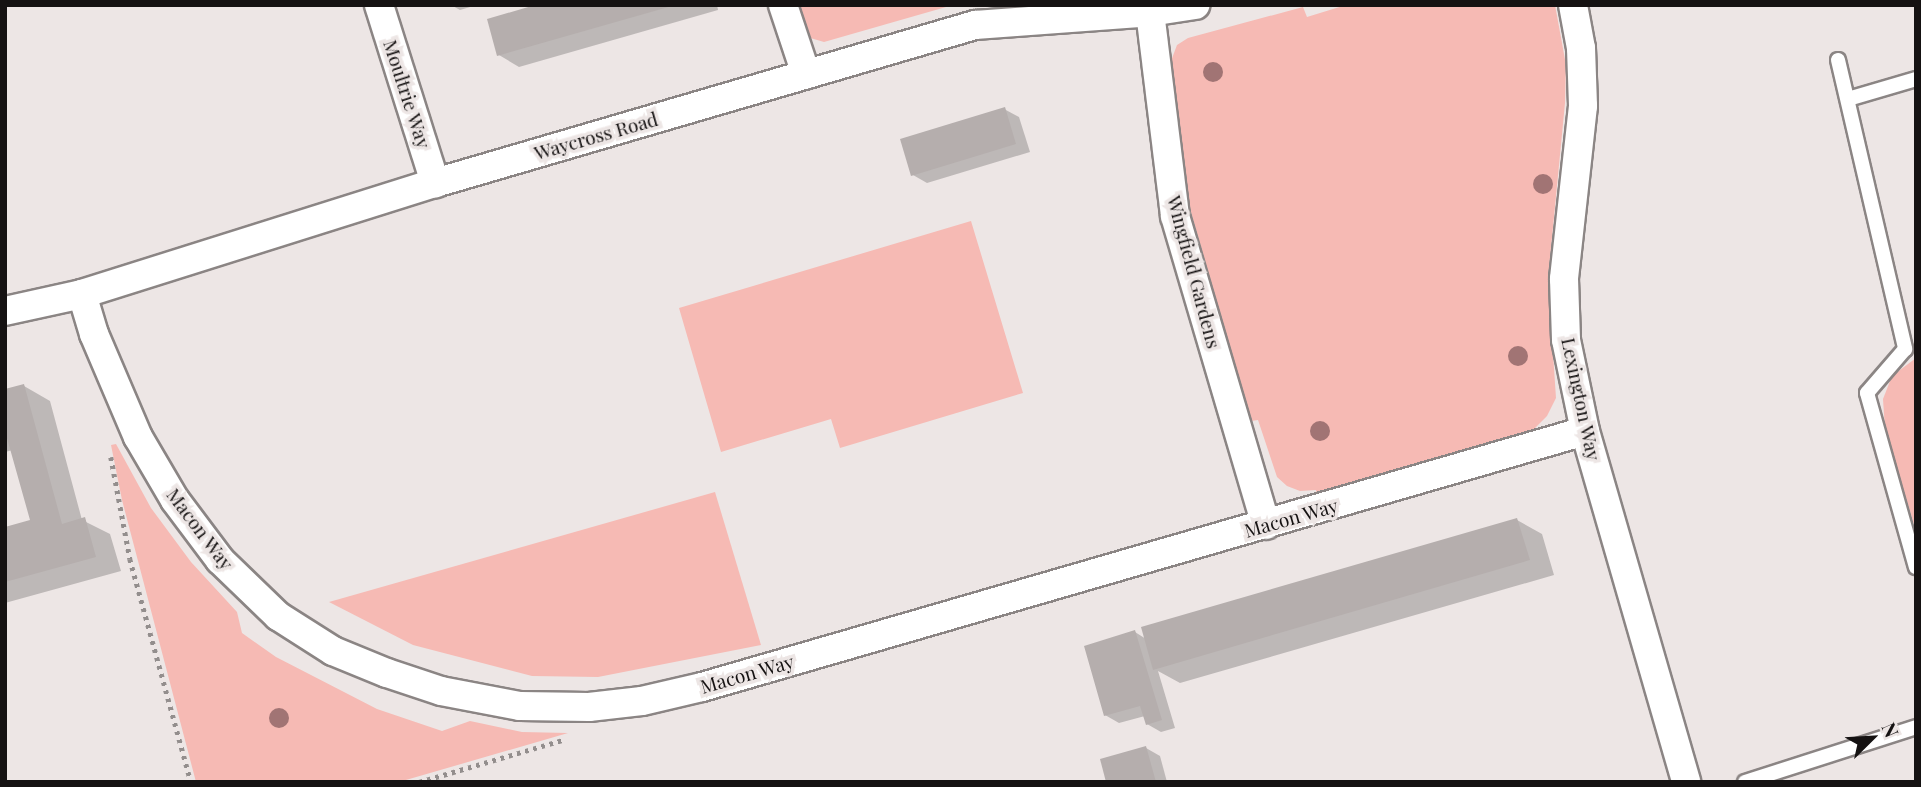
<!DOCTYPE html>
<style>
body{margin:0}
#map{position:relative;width:1921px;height:787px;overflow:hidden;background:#ede6e5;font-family:"Playfair Display",serif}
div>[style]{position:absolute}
.green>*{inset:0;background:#f6bab4}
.shadow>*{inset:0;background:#0003}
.building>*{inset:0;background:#b5aead}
.path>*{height:4.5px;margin-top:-2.25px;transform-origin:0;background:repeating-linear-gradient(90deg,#938e8d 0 3.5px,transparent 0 8.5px)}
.roads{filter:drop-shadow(2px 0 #8b8584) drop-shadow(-2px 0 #8b8584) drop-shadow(0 2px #8b8584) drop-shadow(0 -2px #8b8584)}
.service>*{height:14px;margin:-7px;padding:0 7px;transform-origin:7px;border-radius:7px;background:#fff}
.minor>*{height:28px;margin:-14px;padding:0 14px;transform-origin:14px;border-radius:14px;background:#fff}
.trees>*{width:20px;height:20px;margin:-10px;border-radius:50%;background:#a17474}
span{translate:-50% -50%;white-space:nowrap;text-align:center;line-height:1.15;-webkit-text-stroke:7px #ede6e5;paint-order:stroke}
.street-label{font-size:19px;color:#151212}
.frame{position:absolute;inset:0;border:7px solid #151212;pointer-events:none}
.north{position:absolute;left:1837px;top:703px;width:70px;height:70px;-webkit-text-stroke:5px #ede6e5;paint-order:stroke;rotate:66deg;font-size:19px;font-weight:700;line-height:28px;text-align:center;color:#151212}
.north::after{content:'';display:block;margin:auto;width:24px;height:32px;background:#151212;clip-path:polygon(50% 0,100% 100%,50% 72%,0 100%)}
</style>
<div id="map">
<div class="green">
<div style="clip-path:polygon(790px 5px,953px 5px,824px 42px,807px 37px)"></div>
<div style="clip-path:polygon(1346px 5px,1555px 5px,1566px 65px,1565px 103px,1548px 279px,1556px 398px,1547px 416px,1533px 430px,1516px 439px,1317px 497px,1316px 490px,1300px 491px,1287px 486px,1277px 477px,1258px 420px,1251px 421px,1190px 209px,1171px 61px,1177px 45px,1188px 38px,1303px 7px,1307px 17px)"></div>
<div style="clip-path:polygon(971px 221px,1023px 393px,840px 448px,831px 419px,721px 452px,679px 308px)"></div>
<div style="clip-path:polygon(1916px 358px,1916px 531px,1885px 429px,1883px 399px,1892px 376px)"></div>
<div style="clip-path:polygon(116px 444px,151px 508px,191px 562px,237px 612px,242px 633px,276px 657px,377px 709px,442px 731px,470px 721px,522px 732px,568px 733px,399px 782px,196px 782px,122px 500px,111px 445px)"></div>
<div style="clip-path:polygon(715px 492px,761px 645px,598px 677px,532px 676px,413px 645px,329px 602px)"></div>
</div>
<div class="shadow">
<div style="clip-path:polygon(451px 5px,477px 5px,460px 10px)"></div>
<div style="clip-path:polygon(542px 5px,717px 5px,718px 10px,519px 67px,499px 55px)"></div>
<div style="clip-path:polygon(1004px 109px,1019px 117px,1030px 152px,927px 183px,913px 175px)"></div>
<div style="clip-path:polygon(24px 386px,50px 401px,82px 520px,110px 534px,121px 571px,5px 603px,5px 529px,32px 521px,13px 450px,5px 452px,5px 391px)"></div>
<div style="clip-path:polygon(1517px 520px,1542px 534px,1554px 575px,1180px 683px,1158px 671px,1175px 728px,1161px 732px,1147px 724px,1145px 716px,1119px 723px,1105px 715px,1135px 632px,1146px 639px)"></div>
<div style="clip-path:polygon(1146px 748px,1160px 756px,1167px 782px,1108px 782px)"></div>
</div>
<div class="building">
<div style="clip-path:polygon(535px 5px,672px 5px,672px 6px,497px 56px,487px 19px)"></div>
<div style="clip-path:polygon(1005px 107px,1016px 144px,911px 176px,900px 139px)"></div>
<div style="clip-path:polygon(24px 384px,62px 524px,85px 517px,96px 557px,5px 582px,5px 527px,30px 520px,5px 431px,5px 389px)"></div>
<div style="clip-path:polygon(1517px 518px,1530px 560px,1153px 670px,1141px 627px)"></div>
<div style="clip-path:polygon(1135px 630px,1162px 720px,1146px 725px,1140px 706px,1104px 716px,1084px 646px)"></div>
<div style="clip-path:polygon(1146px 746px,1156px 782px,1106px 782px,1100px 759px)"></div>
</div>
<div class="path">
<div style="left:111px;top:457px;width:104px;rotate:79.4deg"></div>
<div style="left:130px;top:559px;width:231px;rotate:74.7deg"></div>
<div style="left:419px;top:782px;width:150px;rotate:-16.3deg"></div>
</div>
<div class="roads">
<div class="service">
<div style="left:1838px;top:60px;width:297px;rotate:76.9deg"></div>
<div style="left:1905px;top:349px;width:58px;rotate:130.8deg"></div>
<div style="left:1867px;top:393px;width:181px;rotate:74.3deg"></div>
<div style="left:1848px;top:99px;width:71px;rotate:-16.4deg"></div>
<div style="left:1745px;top:782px;width:180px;rotate:-17.8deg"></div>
</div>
<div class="minor">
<div style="left:379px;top:5px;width:187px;rotate:72.5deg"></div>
<div style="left:783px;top:5px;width:73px;rotate:71.6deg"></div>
<div style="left:1573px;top:5px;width:44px;rotate:79.5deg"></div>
<div style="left:1581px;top:48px;width:58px;rotate:88deg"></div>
<div style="left:1583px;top:106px;width:174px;rotate:96.3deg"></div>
<div style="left:1564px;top:279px;width:61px;rotate:88.1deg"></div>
<div style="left:1566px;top:340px;width:93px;rotate:78.2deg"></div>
<div style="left:1585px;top:431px;width:365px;rotate:73.9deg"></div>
<div style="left:1150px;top:12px;width:206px;rotate:83deg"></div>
<div style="left:1175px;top:216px;width:322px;rotate:73.6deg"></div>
<div style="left:82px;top:294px;width:42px;rotate:73.3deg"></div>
<div style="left:94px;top:334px;width:112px;rotate:66.9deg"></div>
<div style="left:138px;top:437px;width:73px;rotate:59.6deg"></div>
<div style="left:175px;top:500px;width:75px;rotate:53.1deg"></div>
<div style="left:220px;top:560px;width:81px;rotate:44deg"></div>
<div style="left:278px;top:616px;width:65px;rotate:32.5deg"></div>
<div style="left:333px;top:651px;width:58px;rotate:22.2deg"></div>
<div style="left:387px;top:673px;width:57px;rotate:18.4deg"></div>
<div style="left:441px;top:691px;width:80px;rotate:10.8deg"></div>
<div style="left:520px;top:706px;width:69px;rotate:0.8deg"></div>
<div style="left:589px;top:707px;width:53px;rotate:-6.5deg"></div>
<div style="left:642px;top:701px;width:62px;rotate:-13.1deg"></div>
<div style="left:702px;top:687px;width:919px;rotate:-16.17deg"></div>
<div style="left:5px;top:311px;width:79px;rotate:-12.4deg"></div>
<div style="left:82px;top:294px;width:370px;rotate:-17.5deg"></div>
<div style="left:435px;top:183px;width:563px;rotate:-16.31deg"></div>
<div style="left:975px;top:25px;width:175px;rotate:-4.2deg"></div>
<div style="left:1150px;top:12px;width:46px;rotate:-8.8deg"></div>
</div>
</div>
<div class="trees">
<div style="left:1213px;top:72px"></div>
<div style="left:1543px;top:184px"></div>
<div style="left:1518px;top:356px"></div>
<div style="left:1320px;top:431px"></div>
<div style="left:279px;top:718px"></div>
</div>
<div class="street-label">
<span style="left:407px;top:94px;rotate:72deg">Moultrie Way</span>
<span style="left:596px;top:136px;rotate:-16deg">Waycross Road</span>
<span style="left:1194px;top:272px;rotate:75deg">Wingfield Gardens</span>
<span style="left:1581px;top:399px;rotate:78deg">Lexington Way</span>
<span style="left:1291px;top:518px;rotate:-16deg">Macon Way</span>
<span style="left:200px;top:529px;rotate:53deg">Macon Way</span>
<span style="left:747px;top:674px;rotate:-16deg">Macon Way</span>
</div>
<div class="frame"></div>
<div class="north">N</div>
</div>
